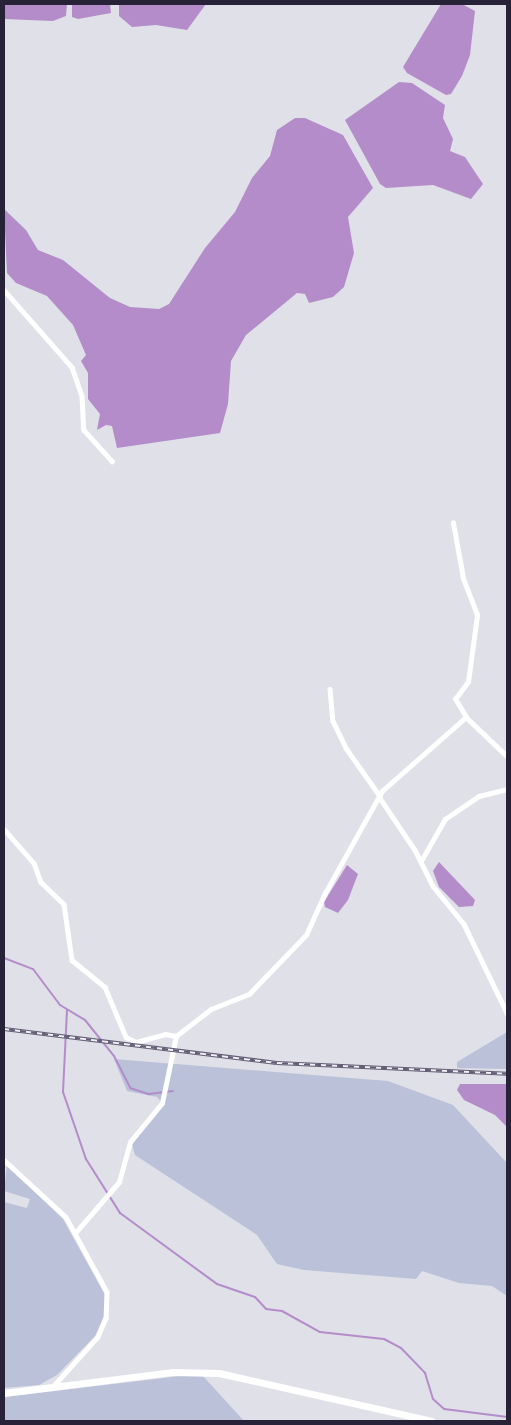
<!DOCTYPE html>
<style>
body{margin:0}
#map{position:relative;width:511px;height:1425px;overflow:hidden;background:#e0e0e9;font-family:Figtree,sans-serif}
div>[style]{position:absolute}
.green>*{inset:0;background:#bac1d9}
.water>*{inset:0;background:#b48cca}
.stream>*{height:2px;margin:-1px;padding:0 1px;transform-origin:1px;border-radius:1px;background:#b48cca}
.street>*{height:4.5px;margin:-2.25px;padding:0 2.25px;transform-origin:2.25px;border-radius:2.25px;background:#fff}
.secondary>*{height:7px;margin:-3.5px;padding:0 3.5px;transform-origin:3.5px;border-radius:3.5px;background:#fff}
.rail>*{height:4px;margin-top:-2px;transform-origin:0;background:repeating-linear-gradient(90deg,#f0f0f6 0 5.5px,#625c74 0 11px);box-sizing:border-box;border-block:1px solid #625c74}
span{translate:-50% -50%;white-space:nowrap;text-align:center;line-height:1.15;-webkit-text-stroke:4px #f0f0f6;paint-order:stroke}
.frame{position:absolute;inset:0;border:5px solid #272238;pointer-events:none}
</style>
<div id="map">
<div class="green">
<div style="clip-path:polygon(507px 1032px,507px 1069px,457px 1068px,457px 1062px)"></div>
<div style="clip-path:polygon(114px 1059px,388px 1081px,453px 1105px,507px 1163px,507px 1296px,492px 1286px,459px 1283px,422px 1271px,416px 1279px,304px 1270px,277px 1264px,257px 1235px,135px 1155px,132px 1144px,164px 1105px,157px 1097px,127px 1091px)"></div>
<div style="clip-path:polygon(7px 1165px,63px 1219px,105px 1295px,104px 1316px,95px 1336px,57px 1375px,39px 1385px,4px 1388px,4px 1202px,27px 1208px,30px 1199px,4px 1191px)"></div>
<div style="clip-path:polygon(189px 1375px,203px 1376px,244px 1421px,4px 1421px,4px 1397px)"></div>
</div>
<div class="water">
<div style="clip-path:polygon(4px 4px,67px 4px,66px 16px,53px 21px,4px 19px)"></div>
<div style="clip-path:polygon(72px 4px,110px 4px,111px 13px,78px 19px,72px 17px)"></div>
<div style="clip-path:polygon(119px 4px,206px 4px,187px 30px,156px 25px,132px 27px,119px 16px)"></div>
<div style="clip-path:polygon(441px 4px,462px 4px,475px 11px,470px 55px,462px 76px,451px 94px,446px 95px,407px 73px,403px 67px)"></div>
<div style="clip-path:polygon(399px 82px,412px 83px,445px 105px,443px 118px,453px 139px,450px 151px,465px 157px,483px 184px,471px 199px,433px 185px,386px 188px,380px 184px,345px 120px)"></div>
<div style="clip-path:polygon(295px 118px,305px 118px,343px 135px,373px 188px,348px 217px,354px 253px,344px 287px,333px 297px,309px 303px,305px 294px,297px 293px,246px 335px,231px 361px,228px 404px,220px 433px,117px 448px,112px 426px,106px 425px,97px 430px,100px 414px,88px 399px,88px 373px,81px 361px,86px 355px,73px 325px,47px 296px,16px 283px,7px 273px,4px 209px,26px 230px,38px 250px,63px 260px,110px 298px,130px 307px,159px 309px,169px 304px,205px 248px,235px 212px,252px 178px,270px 156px,277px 130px)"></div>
<div style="clip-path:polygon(439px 862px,475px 900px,473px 906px,459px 907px,439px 887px,433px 871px)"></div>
<div style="clip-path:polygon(347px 865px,358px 874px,348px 900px,338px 913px,325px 907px,324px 902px)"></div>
<div style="clip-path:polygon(460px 1084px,507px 1084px,507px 1127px,495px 1115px,464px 1100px,457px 1090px)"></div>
</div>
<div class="stream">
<div style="left:4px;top:958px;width:31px;rotate:21deg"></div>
<div style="left:33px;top:969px;width:45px;rotate:53.1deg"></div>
<div style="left:60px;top:1005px;width:29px;rotate:31deg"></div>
<div style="left:85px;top:1020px;width:46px;rotate:51.1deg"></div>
<div style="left:114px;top:1056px;width:36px;rotate:63deg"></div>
<div style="left:130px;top:1088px;width:20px;rotate:18deg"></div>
<div style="left:149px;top:1094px;width:24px;rotate:-7deg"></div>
<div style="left:67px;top:1010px;width:82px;rotate:92.8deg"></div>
<div style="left:63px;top:1092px;width:71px;rotate:71.1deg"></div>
<div style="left:86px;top:1159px;width:64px;rotate:57.8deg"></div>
<div style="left:120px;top:1213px;width:120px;rotate:36.2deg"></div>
<div style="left:217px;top:1284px;width:40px;rotate:18.9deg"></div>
<div style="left:255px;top:1297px;width:16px;rotate:47deg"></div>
<div style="left:266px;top:1309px;width:16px;rotate:7deg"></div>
<div style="left:282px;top:1311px;width:43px;rotate:28.9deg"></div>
<div style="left:320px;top:1332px;width:64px;rotate:6.2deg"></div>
<div style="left:384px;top:1339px;width:19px;rotate:28deg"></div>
<div style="left:401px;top:1348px;width:35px;rotate:46deg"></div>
<div style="left:425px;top:1373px;width:27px;rotate:73deg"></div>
<div style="left:433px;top:1399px;width:15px;rotate:42deg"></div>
<div style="left:444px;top:1409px;width:64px;rotate:7.2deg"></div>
</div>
<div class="street">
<div style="left:4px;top:290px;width:103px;rotate:48.6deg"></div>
<div style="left:72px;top:367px;width:31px;rotate:71deg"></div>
<div style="left:82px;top:396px;width:34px;rotate:87deg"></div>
<div style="left:84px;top:430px;width:42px;rotate:47.9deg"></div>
<div style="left:330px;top:689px;width:32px;rotate:85deg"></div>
<div style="left:333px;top:721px;width:30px;rotate:64deg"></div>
<div style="left:346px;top:748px;width:59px;rotate:54.7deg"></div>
<div style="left:466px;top:717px;width:57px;rotate:43.6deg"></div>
<div style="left:380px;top:798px;width:63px;rotate:56.1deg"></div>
<div style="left:415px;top:850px;width:40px;rotate:63.4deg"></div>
<div style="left:433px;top:886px;width:49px;rotate:50.8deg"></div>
<div style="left:464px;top:924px;width:99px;rotate:64.2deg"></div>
<div style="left:4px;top:829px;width:45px;rotate:48.6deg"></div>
<div style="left:34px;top:863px;width:20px;rotate:70deg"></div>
<div style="left:41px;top:882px;width:32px;rotate:44deg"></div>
<div style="left:64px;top:904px;width:57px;rotate:81.9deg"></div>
<div style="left:72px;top:960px;width:43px;rotate:39.3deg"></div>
<div style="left:105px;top:987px;width:54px;rotate:67.2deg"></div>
<div style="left:126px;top:1037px;width:11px;rotate:27deg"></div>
<div style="left:136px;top:1042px;width:30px;rotate:-15deg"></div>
<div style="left:165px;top:1034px;width:11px;rotate:10deg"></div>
<div style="left:421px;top:861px;width:48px;rotate:-60.3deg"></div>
<div style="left:445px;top:819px;width:41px;rotate:-34.1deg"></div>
<div style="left:479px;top:796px;width:29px;rotate:-14deg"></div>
<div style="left:4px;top:1160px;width:84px;rotate:42.6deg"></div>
<div style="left:66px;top:1217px;width:85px;rotate:61.3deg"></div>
<div style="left:107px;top:1292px;width:26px;rotate:92deg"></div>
<div style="left:106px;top:1318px;width:21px;rotate:113deg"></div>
<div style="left:98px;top:1337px;width:69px;rotate:132deg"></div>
<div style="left:76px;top:1232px;width:66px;rotate:-49.3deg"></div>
<div style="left:119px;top:1182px;width:41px;rotate:-74.6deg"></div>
<div style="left:130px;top:1142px;width:50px;rotate:-50.6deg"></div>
<div style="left:162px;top:1103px;width:68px;rotate:-78.2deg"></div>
<div style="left:176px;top:1036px;width:44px;rotate:-37.6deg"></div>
<div style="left:211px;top:1009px;width:41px;rotate:-21.5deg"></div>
<div style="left:249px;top:994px;width:82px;rotate:-46deg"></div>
<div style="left:306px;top:935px;width:46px;rotate:-65.7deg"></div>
<div style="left:325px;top:893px;width:117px;rotate:-60.8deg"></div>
<div style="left:382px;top:791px;width:112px;rotate:-41.4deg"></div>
<div style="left:466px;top:717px;width:21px;rotate:-121deg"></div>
<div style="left:455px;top:699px;width:21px;rotate:-53deg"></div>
<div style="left:468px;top:682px;width:68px;rotate:-82.3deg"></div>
<div style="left:477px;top:615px;width:40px;rotate:-111deg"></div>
<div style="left:463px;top:578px;width:56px;rotate:-100.3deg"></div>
</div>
<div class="secondary">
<div style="left:4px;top:1393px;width:169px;rotate:-7.1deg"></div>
<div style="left:172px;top:1372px;width:47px;rotate:1.2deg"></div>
<div style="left:219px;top:1373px;width:218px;rotate:12.7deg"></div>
</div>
<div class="rail">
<div style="left:4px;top:1029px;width:275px;rotate:7.1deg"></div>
<div style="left:277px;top:1063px;width:230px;rotate:2.7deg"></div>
</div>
<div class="frame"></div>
</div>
